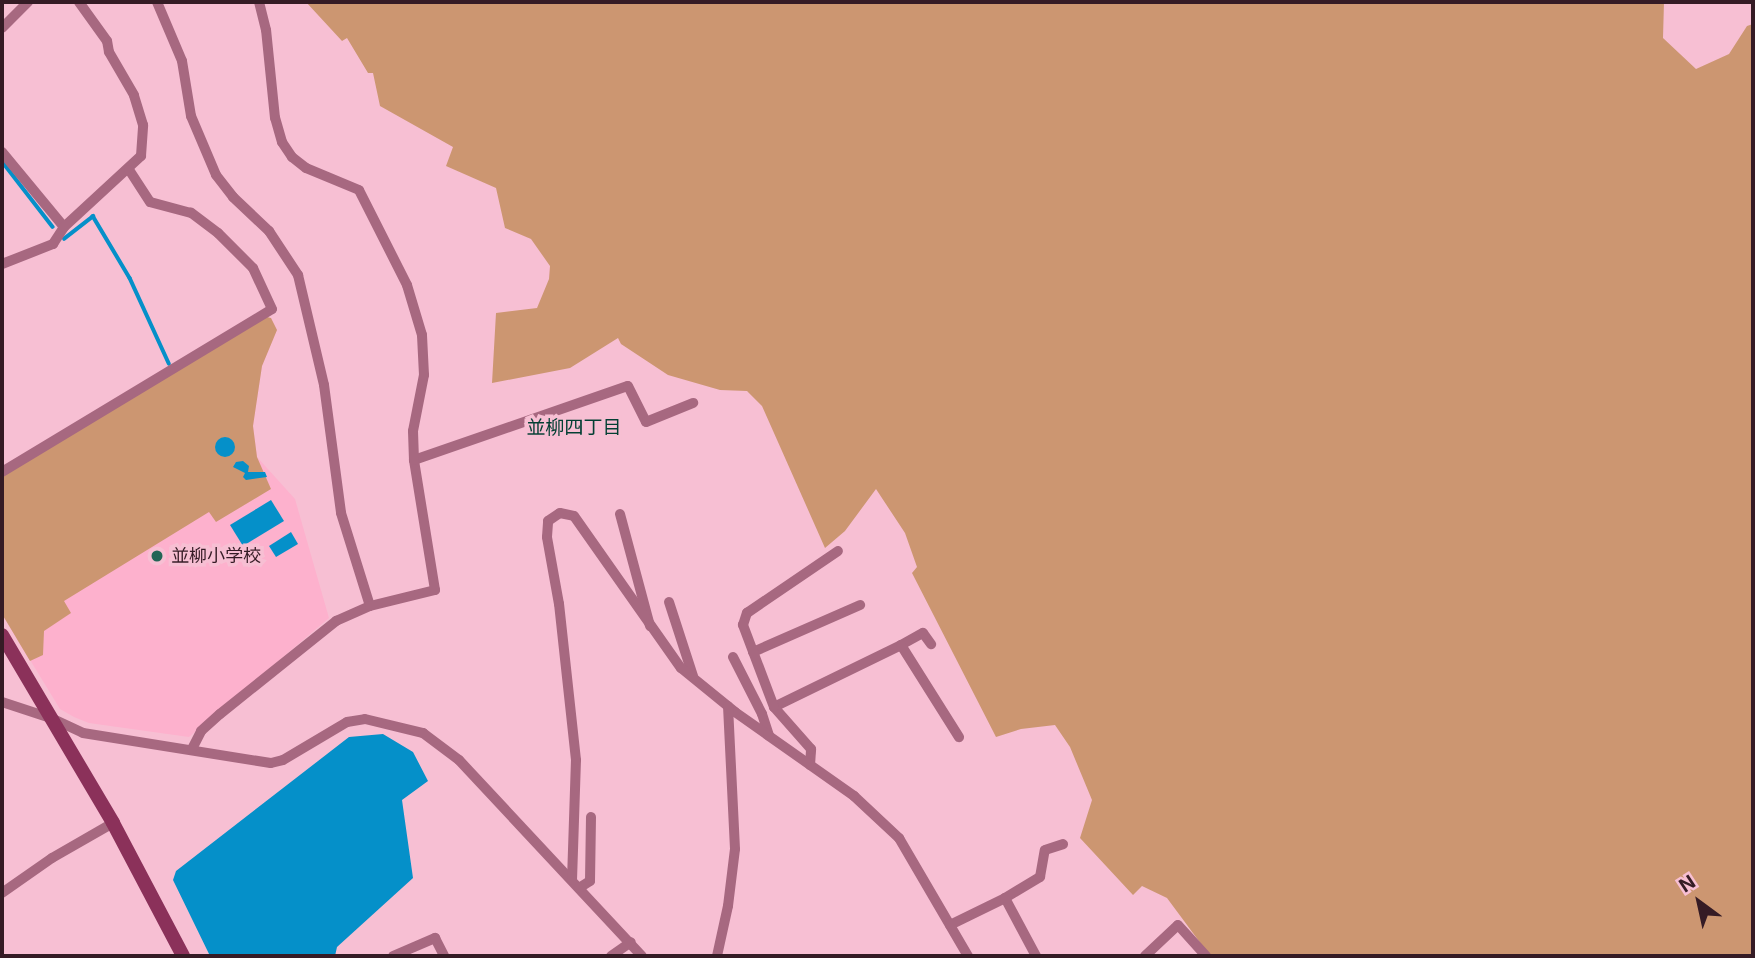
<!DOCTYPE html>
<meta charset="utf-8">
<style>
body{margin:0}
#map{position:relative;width:1755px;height:958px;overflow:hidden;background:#f7bfd3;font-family:Inter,"Noto Sans JP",sans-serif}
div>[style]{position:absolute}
.built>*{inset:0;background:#fdb1cd}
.green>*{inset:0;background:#cc9671}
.water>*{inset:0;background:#0590c9}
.round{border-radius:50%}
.stream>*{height:3.5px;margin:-1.75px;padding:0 1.75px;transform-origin:1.75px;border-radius:1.75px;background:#0590c9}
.street>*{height:10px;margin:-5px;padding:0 5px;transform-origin:5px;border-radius:5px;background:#a76880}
.secondary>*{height:14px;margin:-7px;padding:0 7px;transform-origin:7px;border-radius:7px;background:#8b315a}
.dots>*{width:19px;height:19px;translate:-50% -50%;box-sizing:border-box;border:4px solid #f7bfd3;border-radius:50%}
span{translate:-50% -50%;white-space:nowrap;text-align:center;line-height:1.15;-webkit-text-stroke:7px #f7bfd3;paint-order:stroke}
.poi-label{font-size:18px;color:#351b25}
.left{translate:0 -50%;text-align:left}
.neighbourhood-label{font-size:19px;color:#033f33}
.frame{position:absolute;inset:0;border:4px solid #351b25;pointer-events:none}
.north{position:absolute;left:1664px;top:867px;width:70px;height:70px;-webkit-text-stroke:5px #f7bfd3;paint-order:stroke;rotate:327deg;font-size:19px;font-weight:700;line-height:28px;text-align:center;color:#351b25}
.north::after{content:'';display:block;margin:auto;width:24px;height:32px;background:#351b25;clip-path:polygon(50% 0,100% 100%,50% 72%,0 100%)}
</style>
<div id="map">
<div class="built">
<div style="clip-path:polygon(271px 318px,277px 330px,262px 366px,253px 426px,257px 457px,295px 499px,329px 618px,189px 737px,89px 723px,74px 717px,60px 709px,2px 614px)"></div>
</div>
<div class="green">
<div style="clip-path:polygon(306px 2px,1664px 2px,1663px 38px,1696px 69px,1729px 54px,1747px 26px,1753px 24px,1753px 956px,1210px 956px,1167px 898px,1142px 886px,1133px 895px,1080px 838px,1092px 800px,1070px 747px,1055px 725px,1021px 729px,996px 737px,912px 573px,917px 567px,905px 533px,876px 489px,845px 531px,825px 548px,762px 406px,747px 391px,720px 390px,668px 375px,621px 344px,618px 338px,570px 368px,492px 383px,496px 313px,537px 308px,549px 279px,550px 266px,531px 239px,505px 228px,496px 188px,446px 166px,453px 147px,380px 106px,373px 73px,368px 73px,347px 38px,342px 41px)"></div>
<div style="clip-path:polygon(267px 317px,271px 318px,277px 330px,262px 366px,253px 426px,257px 457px,271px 489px,216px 522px,209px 512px,64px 601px,71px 613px,44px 631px,43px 655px,30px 661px,2px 614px,2px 476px)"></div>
</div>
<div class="water">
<div class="round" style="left:215px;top:437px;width:20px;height:20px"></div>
<div style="clip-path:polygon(243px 461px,249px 466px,248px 472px,265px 472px,267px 477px,246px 480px,243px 477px,245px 473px,233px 467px,236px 462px)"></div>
<div style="clip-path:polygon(271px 500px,284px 521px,243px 546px,230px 525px)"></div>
<div style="clip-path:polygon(291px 532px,298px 544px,276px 557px,269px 546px)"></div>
<div style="clip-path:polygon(383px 734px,413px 752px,428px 781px,402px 800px,413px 878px,337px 947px,335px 956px,210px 956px,173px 880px,176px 871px,349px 737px)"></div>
</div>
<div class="stream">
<div style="left:2px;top:161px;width:83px;rotate:52.3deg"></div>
<div style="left:64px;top:239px;width:37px;rotate:-38deg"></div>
<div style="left:93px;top:216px;width:72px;rotate:59.2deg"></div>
<div style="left:130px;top:278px;width:94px;rotate:65.4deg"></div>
</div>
<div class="street">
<div style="left:157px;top:2px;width:64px;rotate:67deg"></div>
<div style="left:182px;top:61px;width:56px;rotate:80.7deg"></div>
<div style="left:191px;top:116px;width:64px;rotate:67deg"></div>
<div style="left:216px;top:175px;width:28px;rotate:52deg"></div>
<div style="left:233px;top:197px;width:50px;rotate:43.4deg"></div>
<div style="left:269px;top:231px;width:53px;rotate:56.6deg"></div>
<div style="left:298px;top:275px;width:113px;rotate:76.7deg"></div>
<div style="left:324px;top:385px;width:129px;rotate:82.4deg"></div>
<div style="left:341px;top:513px;width:97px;rotate:72.7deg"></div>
<div style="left:2px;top:28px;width:37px;rotate:-45deg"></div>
<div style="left:2px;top:152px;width:97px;rotate:50.4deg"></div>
<div style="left:2px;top:264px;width:55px;rotate:-21.4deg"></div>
<div style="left:53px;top:244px;width:20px;rotate:-57deg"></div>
<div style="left:64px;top:227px;width:105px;rotate:-42.7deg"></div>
<div style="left:141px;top:156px;width:31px;rotate:-86deg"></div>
<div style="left:143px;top:125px;width:31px;rotate:-107deg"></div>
<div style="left:134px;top:95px;width:50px;rotate:-120.2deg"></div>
<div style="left:109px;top:52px;width:11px;rotate:-100deg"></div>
<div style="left:107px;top:41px;width:48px;rotate:-125.7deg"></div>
<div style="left:414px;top:460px;width:226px;rotate:-19.1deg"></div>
<div style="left:628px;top:386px;width:40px;rotate:63.4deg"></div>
<div style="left:646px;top:422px;width:51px;rotate:-22deg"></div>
<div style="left:2px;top:472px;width:315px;rotate:-31.1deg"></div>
<div style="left:272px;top:309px;width:45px;rotate:-114.9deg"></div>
<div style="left:253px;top:268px;width:49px;rotate:-135deg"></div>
<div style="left:218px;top:233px;width:34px;rotate:-143deg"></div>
<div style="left:191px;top:213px;width:42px;rotate:-165deg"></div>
<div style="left:150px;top:202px;width:38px;rotate:-123deg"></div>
<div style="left:620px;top:514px;width:116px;rotate:75deg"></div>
<div style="left:669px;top:602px;width:78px;rotate:72deg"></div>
<div style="left:901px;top:645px;width:25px;rotate:-29deg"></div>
<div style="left:923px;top:633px;width:14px;rotate:54deg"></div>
<div style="left:753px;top:652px;width:117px;rotate:-23.7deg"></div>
<div style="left:733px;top:657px;width:64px;rotate:63deg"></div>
<div style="left:762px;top:714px;width:23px;rotate:72deg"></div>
<div style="left:2px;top:702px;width:52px;rotate:18.1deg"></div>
<div style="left:51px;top:718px;width:35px;rotate:25deg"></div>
<div style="left:83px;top:733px;width:190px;rotate:9.1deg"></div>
<div style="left:271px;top:763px;width:12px;rotate:-14deg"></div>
<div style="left:283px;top:760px;width:74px;rotate:-30.7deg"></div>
<div style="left:347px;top:722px;width:18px;rotate:-9deg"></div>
<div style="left:365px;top:719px;width:60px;rotate:13.6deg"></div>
<div style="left:423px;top:733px;width:45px;rotate:36.9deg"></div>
<div style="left:459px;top:760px;width:268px;rotate:47deg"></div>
<div style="left:774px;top:707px;width:141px;rotate:-26deg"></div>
<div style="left:901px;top:645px;width:109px;rotate:57.8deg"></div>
<div style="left:192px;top:749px;width:20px;rotate:-63deg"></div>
<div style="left:201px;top:731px;width:25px;rotate:-42deg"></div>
<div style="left:220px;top:714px;width:149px;rotate:-38.7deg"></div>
<div style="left:336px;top:621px;width:37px;rotate:-24deg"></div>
<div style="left:370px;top:606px;width:67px;rotate:-13.8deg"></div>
<div style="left:435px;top:590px;width:132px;rotate:-99.2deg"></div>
<div style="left:414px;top:460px;width:29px;rotate:-92deg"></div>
<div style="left:413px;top:431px;width:57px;rotate:-78.9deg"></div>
<div style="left:424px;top:375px;width:40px;rotate:-92.9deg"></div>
<div style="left:422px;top:335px;width:52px;rotate:-106.7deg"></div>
<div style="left:407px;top:285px;width:106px;rotate:-116.8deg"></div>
<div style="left:359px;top:190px;width:57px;rotate:-157.5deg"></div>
<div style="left:306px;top:168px;width:18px;rotate:-142deg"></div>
<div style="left:292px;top:157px;width:18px;rotate:-124deg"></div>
<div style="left:282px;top:142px;width:25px;rotate:-106deg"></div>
<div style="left:275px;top:118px;width:88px;rotate:-95.8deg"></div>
<div style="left:266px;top:30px;width:29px;rotate:-104deg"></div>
<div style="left:810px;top:765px;width:16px;rotate:-86deg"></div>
<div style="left:811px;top:749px;width:56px;rotate:-131.4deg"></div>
<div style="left:774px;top:707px;width:88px;rotate:-110.7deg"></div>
<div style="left:743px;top:625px;width:13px;rotate:-72deg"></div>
<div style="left:747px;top:613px;width:110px;rotate:-34.3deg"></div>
<div style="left:572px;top:880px;width:120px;rotate:-88.1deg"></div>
<div style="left:576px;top:760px;width:157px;rotate:-96.2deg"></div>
<div style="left:559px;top:604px;width:68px;rotate:-100.2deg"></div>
<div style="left:547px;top:537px;width:16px;rotate:-86deg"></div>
<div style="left:548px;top:521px;width:14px;rotate:-34deg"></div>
<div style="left:560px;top:513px;width:14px;rotate:12deg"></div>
<div style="left:574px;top:516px;width:186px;rotate:54.9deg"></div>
<div style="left:681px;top:668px;width:70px;rotate:39.2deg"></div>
<div style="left:735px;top:712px;width:146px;rotate:35.2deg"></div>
<div style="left:854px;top:796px;width:62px;rotate:43deg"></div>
<div style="left:899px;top:838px;width:137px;rotate:59.7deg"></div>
<div style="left:579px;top:888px;width:13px;rotate:-32deg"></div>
<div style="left:590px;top:881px;width:64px;rotate:-89.1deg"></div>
<div style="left:2px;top:893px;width:61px;rotate:-35deg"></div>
<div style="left:52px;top:858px;width:70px;rotate:-29.8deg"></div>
<div style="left:1005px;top:898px;width:66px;rotate:61.9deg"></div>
<div style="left:950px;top:925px;width:61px;rotate:-26.1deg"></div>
<div style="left:1005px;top:898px;width:41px;rotate:-31deg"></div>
<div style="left:1040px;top:877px;width:27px;rotate:-80deg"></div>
<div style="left:1045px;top:850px;width:19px;rotate:-18deg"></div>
<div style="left:393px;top:956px;width:46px;rotate:-23.2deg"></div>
<div style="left:435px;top:938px;width:20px;rotate:63deg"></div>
<div style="left:611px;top:956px;width:24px;rotate:-35deg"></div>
<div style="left:717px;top:956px;width:51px;rotate:-77.6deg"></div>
<div style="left:728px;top:906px;width:57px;rotate:-83deg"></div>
<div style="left:735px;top:849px;width:143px;rotate:-92.8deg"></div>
<div style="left:1145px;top:956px;width:45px;rotate:-43.2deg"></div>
<div style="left:1178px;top:925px;width:42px;rotate:47.9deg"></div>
</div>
<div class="secondary">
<div style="left:2px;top:635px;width:218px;rotate:59.4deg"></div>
<div style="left:113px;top:823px;width:150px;rotate:62.2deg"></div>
</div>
<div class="dots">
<div style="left:157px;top:556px;background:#226556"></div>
</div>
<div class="poi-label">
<span class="left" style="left:171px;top:556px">並柳小学校</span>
</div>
<div class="neighbourhood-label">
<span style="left:574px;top:428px">並柳四丁目</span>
</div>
<div class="frame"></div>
<div class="north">N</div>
</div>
